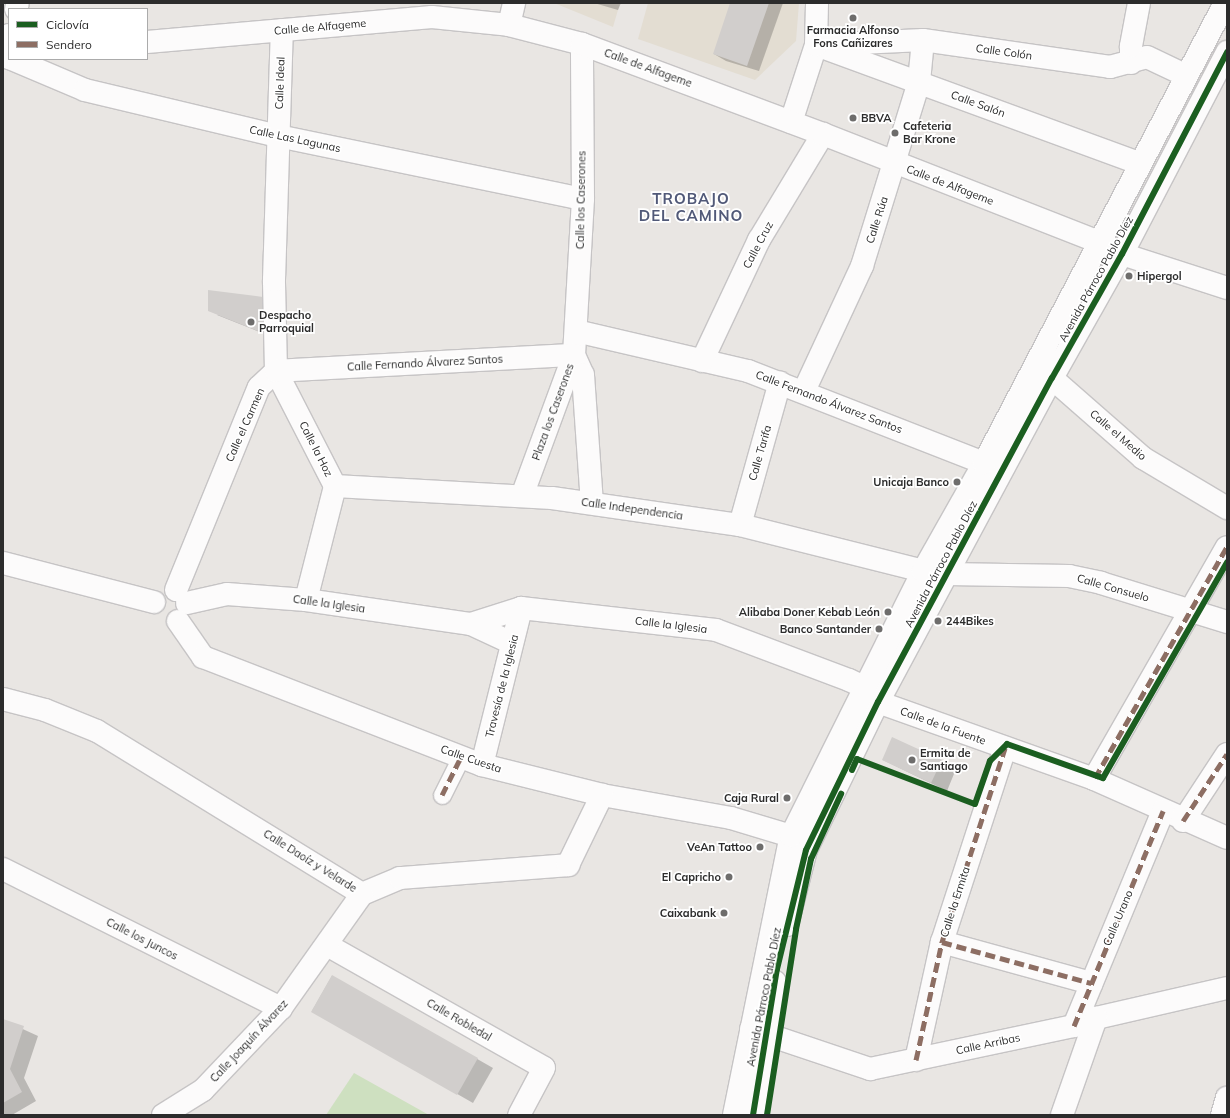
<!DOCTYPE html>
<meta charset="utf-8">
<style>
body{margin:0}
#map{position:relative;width:1230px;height:1118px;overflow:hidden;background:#e9e6e3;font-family:Mulish,sans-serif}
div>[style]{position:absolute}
.education>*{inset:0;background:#e3ddd2}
.green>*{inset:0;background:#cee0c0}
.shadow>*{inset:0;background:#0003}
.building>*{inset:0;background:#d1cecc}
.roads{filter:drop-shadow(1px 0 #c6c4c5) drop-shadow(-1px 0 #c6c4c5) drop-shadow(0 1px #c6c4c5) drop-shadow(0 -1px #c6c4c5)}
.pedestrian>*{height:17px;margin:-8.5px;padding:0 8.5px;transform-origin:8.5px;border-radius:8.5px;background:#fcfbfb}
.minor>*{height:22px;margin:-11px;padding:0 11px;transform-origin:11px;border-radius:11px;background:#fcfbfb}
.tertiary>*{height:22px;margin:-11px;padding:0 11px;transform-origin:11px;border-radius:11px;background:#fcfbfb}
.secondary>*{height:22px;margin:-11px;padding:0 11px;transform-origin:11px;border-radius:11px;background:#fcfbfb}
.quiet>*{height:5px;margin-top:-2.5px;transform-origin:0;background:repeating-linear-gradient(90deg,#8d6e63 0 10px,transparent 0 15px)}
.cycleway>*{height:6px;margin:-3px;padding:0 3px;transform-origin:3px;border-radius:3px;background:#1b5e20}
.dots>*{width:11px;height:11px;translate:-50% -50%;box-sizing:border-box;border:2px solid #fff;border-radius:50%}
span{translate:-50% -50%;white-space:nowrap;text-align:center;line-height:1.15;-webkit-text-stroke:3.5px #fff;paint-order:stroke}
.street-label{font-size:11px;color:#2c2c2c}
.poi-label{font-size:11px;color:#2c2c2c;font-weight:700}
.left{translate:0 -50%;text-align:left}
.right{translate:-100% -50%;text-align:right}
.district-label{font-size:15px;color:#515978;font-weight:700;letter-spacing:1px}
.frame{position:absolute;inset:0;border:4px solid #2c2c2c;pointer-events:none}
.legend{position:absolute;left:8px;top:8px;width:140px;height:52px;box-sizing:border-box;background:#fff;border:1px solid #ababab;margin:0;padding:5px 7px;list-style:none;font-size:12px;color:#2c2c2c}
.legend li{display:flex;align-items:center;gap:8px;height:20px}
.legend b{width:20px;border:1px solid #ababab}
</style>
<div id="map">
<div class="education">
<div style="clip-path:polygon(554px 3px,620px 3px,613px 27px)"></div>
<div style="clip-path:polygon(648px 3px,799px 3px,796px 41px,755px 80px,638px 39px)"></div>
</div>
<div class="green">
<div style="clip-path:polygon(354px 1073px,429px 1115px,326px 1115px)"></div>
</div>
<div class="shadow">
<div style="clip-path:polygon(594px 3px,621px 3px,618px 10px)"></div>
<div style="clip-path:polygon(731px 3px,783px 3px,759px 71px,726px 61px,714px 54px)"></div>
<div style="clip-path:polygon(262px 298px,270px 302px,272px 337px,217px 315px)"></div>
<div style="clip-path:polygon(883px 760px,941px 761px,956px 769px,947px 791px)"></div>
<div style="clip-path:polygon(332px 976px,493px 1068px,473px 1103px,312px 1011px)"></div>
<div style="clip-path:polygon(3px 1020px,38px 1036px,24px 1078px,36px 1101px,12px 1115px,3px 1115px)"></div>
</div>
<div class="building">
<div style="clip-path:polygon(730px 3px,769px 3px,747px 66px,713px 54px)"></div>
<div style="clip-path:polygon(208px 290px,263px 297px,265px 334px,208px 311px)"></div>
<div style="clip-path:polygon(892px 737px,942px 760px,931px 783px,882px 760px)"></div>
<div style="clip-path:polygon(332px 975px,478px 1058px,457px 1095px,311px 1012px)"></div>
<div style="clip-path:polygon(3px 1019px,24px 1026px,10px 1069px,22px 1092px,3px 1103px)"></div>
</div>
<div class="roads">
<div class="pedestrian">
<div style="left:442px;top:795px;width:42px;rotate:-63.4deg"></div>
</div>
<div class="minor">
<div style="left:16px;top:9px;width:6px;rotate:-72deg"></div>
<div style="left:509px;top:25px;width:23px;rotate:-77deg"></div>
<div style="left:9px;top:35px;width:21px;rotate:107deg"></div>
<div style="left:3px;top:55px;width:7px;rotate:27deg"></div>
<div style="left:816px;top:45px;width:107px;rotate:-2.7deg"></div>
<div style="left:923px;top:40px;width:189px;rotate:8.2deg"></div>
<div style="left:1110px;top:67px;width:38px;rotate:-15deg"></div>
<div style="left:1147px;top:57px;width:44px;rotate:25.4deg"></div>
<div style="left:827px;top:49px;width:332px;rotate:20.1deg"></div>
<div style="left:12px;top:59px;width:79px;rotate:23deg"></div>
<div style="left:85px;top:90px;width:198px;rotate:13.4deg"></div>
<div style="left:278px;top:136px;width:311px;rotate:11.7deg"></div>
<div style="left:1131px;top:63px;width:17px;rotate:-90deg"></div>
<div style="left:1131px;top:46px;width:44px;rotate:-79.5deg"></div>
<div style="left:791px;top:122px;width:81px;rotate:-72deg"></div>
<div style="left:816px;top:45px;width:42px;rotate:-88.6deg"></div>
<div style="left:576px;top:331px;width:177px;rotate:13.1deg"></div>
<div style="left:748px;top:371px;width:253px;rotate:21.3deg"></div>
<div style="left:574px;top:355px;width:22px;rotate:66deg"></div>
<div style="left:583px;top:375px;width:128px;rotate:86deg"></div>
<div style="left:702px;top:361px;width:134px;rotate:-64.8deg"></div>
<div style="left:759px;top:240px;width:124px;rotate:-58.9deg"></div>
<div style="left:1038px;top:366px;width:140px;rotate:41.2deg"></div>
<div style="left:1143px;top:458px;width:98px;rotate:30.8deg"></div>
<div style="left:804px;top:391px;width:138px;rotate:-65.1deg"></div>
<div style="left:862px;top:266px;width:193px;rotate:-72.8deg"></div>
<div style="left:919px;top:82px;width:42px;rotate:-84.6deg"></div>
<div style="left:335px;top:486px;width:217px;rotate:3.2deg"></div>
<div style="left:552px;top:498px;width:190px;rotate:8.2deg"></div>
<div style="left:740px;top:525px;width:189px;rotate:14.1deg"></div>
<div style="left:923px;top:571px;width:24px;rotate:7deg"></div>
<div style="left:947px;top:574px;width:122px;rotate:0.9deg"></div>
<div style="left:1069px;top:576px;width:33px;rotate:12deg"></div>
<div style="left:1101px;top:583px;width:132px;rotate:17.2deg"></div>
<div style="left:522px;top:496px;width:150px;rotate:-69.8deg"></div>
<div style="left:574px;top:355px;width:156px;rotate:-86.7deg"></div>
<div style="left:583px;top:199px;width:155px;rotate:-90.4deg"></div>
<div style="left:740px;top:525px;width:148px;rotate:-74.4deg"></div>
<div style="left:3px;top:563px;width:156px;rotate:14.5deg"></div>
<div style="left:176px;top:590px;width:219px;rotate:-67.8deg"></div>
<div style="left:259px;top:387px;width:23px;rotate:-43deg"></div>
<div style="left:276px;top:371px;width:91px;rotate:-91.3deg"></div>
<div style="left:274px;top:280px;width:250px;rotate:-88.2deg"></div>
<div style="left:306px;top:600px;width:118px;rotate:-75.7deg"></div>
<div style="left:335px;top:486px;width:129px;rotate:-117.2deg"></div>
<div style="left:276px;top:371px;width:298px;rotate:-3.1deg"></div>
<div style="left:187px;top:603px;width:41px;rotate:-12.7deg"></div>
<div style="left:227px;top:594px;width:79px;rotate:4.3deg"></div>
<div style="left:306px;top:600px;width:167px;rotate:8.3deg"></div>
<div style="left:471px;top:624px;width:52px;rotate:-17.7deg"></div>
<div style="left:521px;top:608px;width:196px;rotate:6.4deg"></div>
<div style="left:716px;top:630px;width:142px;rotate:20.6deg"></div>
<div style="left:849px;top:680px;width:17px;rotate:25deg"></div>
<div style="left:864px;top:687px;width:21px;rotate:47deg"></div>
<div style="left:878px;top:702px;width:229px;rotate:19.6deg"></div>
<div style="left:1094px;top:779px;width:145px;rotate:23.9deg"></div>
<div style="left:178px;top:621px;width:44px;rotate:55.2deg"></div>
<div style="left:203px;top:657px;width:299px;rotate:21.2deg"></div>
<div style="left:482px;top:765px;width:124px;rotate:14deg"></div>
<div style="left:602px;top:795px;width:131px;rotate:10.1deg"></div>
<div style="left:731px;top:818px;width:63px;rotate:16.7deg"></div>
<div style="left:471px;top:624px;width:45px;rotate:24.9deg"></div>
<div style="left:3px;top:699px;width:43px;rotate:14.7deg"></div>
<div style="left:45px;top:710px;width:56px;rotate:22deg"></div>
<div style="left:97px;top:731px;width:311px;rotate:31.6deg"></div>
<div style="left:362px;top:894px;width:41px;rotate:-22.8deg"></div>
<div style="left:400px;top:878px;width:169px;rotate:-4.4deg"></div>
<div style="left:568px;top:865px;width:78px;rotate:-64.1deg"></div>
<div style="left:482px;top:765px;width:162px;rotate:-76deg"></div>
<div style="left:1094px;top:779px;width:267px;rotate:-60.2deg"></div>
<div style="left:1183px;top:821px;width:80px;rotate:-56.7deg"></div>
<div style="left:3px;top:869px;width:311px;rotate:26.6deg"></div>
<div style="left:942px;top:942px;width:155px;rotate:15.4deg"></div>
<div style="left:327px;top:945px;width:249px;rotate:29.5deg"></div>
<div style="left:544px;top:1068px;width:53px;rotate:118deg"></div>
<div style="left:1074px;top:1026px;width:233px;rotate:-67.5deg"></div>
<div style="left:751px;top:1029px;width:126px;rotate:18.6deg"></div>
<div style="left:870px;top:1069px;width:208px;rotate:-11.9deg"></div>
<div style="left:1074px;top:1026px;width:23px;rotate:-20deg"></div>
<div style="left:1096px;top:1018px;width:134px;rotate:-12.9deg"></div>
<div style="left:916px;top:1060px;width:121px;rotate:-77.6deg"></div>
<div style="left:942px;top:942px;width:204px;rotate:-72deg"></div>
<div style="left:163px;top:1115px;width:47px;rotate:-32deg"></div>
<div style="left:203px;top:1090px;width:113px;rotate:-46.4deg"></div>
<div style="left:281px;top:1008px;width:140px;rotate:-54.6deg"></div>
<div style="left:1062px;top:1115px;width:103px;rotate:-70.7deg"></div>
<div style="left:1222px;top:1115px;width:18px;rotate:-74deg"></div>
</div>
<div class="tertiary">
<div style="left:147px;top:42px;width:286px;rotate:-5deg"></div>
<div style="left:432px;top:17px;width:77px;rotate:5.9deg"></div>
<div style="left:509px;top:25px;width:75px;rotate:14.6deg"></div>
<div style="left:582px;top:44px;width:257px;rotate:20.5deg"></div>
<div style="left:823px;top:134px;width:299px;rotate:21.4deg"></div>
<div style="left:1101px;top:243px;width:24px;rotate:28deg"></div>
<div style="left:1122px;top:254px;width:110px;rotate:17.9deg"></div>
<div style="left:3px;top:55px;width:6px"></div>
</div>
<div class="secondary">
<div style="left:787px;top:925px;width:77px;rotate:-75.8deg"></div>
<div style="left:806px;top:850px;width:165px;rotate:-64.1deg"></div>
<div style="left:878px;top:702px;width:368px;rotate:-61.8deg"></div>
<div style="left:1052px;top:378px;width:142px;rotate:-60.6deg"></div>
<div style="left:1122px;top:254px;width:228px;rotate:-62.5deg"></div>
<div style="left:734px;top:1115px;width:285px;rotate:-78.5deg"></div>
<div style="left:791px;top:836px;width:296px;rotate:-63.5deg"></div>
<div style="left:923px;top:571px;width:124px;rotate:-60.5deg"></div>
<div style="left:984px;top:463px;width:519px;rotate:-62.35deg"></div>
<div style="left:753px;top:1115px;width:135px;rotate:-80.6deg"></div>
</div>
</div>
<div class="quiet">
<div style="left:1095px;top:778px;width:266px;rotate:-60.3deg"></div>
<div style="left:442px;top:795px;width:42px;rotate:-63.4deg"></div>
<div style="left:1183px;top:821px;width:80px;rotate:-56.7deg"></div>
<div style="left:942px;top:942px;width:155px;rotate:15.4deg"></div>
<div style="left:1074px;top:1026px;width:233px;rotate:-67.5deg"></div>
<div style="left:916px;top:1060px;width:121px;rotate:-77.6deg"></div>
<div style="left:942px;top:942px;width:204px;rotate:-72deg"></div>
</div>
<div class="cycleway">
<div style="left:852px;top:770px;width:12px;rotate:-66deg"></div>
<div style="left:857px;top:759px;width:126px;rotate:20.9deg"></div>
<div style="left:975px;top:804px;width:46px;rotate:-70.8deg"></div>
<div style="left:990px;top:761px;width:24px;rotate:-45deg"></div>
<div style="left:1007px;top:744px;width:102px;rotate:19.5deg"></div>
<div style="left:1103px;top:778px;width:249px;rotate:-60.1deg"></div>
<div style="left:753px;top:1115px;width:148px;rotate:-80.7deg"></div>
<div style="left:777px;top:969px;width:122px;rotate:-76.3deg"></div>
<div style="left:806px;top:850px;width:165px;rotate:-64.1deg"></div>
<div style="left:878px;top:702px;width:368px;rotate:-61.8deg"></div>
<div style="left:1052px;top:378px;width:142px;rotate:-60.6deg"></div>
<div style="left:1122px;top:254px;width:228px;rotate:-62.5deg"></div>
<div style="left:767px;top:1115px;width:188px;rotate:-81.1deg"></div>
<div style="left:796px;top:929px;width:72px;rotate:-77.9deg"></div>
<div style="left:811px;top:859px;width:72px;rotate:-65.2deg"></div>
</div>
<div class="dots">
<div style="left:853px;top:18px;background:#6e6d6c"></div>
<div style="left:853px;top:118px;background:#6e6d6c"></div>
<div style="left:895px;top:133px;background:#6e6d6c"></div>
<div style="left:1129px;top:276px;background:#6e6d6c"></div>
<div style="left:251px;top:322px;background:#6e6d6c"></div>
<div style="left:957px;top:482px;background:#6e6d6c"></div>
<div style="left:888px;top:612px;background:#6e6d6c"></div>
<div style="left:938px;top:621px;background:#6e6d6c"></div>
<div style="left:879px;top:629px;background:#6e6d6c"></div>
<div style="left:912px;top:760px;background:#6e6d6c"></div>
<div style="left:787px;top:798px;background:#6e6d6c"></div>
<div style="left:760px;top:847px;background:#6e6d6c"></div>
<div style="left:729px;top:877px;background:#6e6d6c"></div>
<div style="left:724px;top:913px;background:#6e6d6c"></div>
</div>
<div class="street-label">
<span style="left:320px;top:27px;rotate:-5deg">Calle de Alfageme</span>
<span style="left:1004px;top:52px;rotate:8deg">Calle Colón</span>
<span style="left:648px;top:68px;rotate:20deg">Calle de Alfageme</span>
<span style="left:280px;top:83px;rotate:-88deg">Calle Ideal</span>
<span style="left:978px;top:104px;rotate:20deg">Calle Salón</span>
<span style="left:295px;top:139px;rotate:12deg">Calle Las Lagunas</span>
<span style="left:950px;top:185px;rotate:21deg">Calle de Alfageme</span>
<span style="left:581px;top:200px;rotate:-89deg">Calle los Caserones</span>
<span style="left:877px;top:220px;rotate:-72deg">Calle Rúa</span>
<span style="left:758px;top:245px;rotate:-62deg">Calle Cruz</span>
<span style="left:1096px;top:279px;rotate:-61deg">Avenida Párroco Pablo Díez</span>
<span style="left:425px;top:363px;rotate:-3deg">Calle Fernando Álvarez Santos</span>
<span style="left:829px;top:402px;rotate:21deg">Calle Fernando Álvarez Santos</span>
<span style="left:553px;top:412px;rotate:-70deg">Plaza los Caserones</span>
<span style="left:245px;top:425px;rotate:-66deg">Calle el Carmen</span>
<span style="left:1118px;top:435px;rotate:41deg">Calle el Medio</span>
<span style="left:316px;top:449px;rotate:63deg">Calle la Hoz</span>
<span style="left:760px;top:453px;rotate:-74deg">Calle Tarifa</span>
<span style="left:632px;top:509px;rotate:8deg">Calle Independencia</span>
<span style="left:941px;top:564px;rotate:-62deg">Avenida Párroco Pablo Díez</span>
<span style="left:1113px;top:588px;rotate:16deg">Calle Consuelo</span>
<span style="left:329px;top:604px;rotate:8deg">Calle la Iglesia</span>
<span style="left:671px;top:625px;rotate:7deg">Calle la Iglesia</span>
<span style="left:502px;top:686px;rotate:-76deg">Travesía de la Iglesia</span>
<span style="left:943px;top:726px;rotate:20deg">Calle de la Fuente</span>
<span style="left:471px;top:759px;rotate:19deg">Calle Cuesta</span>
<span style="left:310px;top:861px;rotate:32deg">Calle Daoíz y Velarde</span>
<span style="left:955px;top:902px;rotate:-72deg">Calle la Ermita</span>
<span style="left:1118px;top:918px;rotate:-67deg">Calle Urano</span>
<span style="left:142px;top:939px;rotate:27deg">Calle los Juncos</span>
<span style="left:764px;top:997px;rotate:-79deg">Avenida Párroco Pablo Díez</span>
<span style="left:459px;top:1020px;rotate:30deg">Calle Robledal</span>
<span style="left:249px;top:1041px;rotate:-47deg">Calle Joaquín Álvarez</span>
<span style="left:988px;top:1044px;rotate:-12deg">Calle Arribas</span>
</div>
<div class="poi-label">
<span style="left:853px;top:37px">Farmacia Alfonso<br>Fons Cañizares</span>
<span class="left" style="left:861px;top:118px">BBVA</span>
<span class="left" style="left:903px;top:133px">Cafeteria<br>Bar Krone</span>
<span class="left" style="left:1137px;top:276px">Hipergol</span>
<span class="left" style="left:259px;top:322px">Despacho<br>Parroquial</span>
<span class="right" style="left:949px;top:482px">Unicaja Banco</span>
<span class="right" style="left:880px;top:612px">Alibaba Doner Kebab León</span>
<span class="left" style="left:946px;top:621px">244Bikes</span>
<span class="right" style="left:871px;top:629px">Banco Santander</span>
<span class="left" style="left:920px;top:760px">Ermita de<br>Santiago</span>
<span class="right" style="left:779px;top:798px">Caja Rural</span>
<span class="right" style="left:752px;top:847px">VeAn Tattoo</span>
<span class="right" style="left:721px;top:877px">El Capricho</span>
<span class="right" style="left:716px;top:913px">Caixabank</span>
</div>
<div class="district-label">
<span style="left:691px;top:207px">TROBAJO<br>DEL CAMINO</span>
</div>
<div class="frame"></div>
<ul class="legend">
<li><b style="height:5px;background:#1b5e20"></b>Ciclovía</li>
<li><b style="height:5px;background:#8d6e63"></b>Sendero</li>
</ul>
</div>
